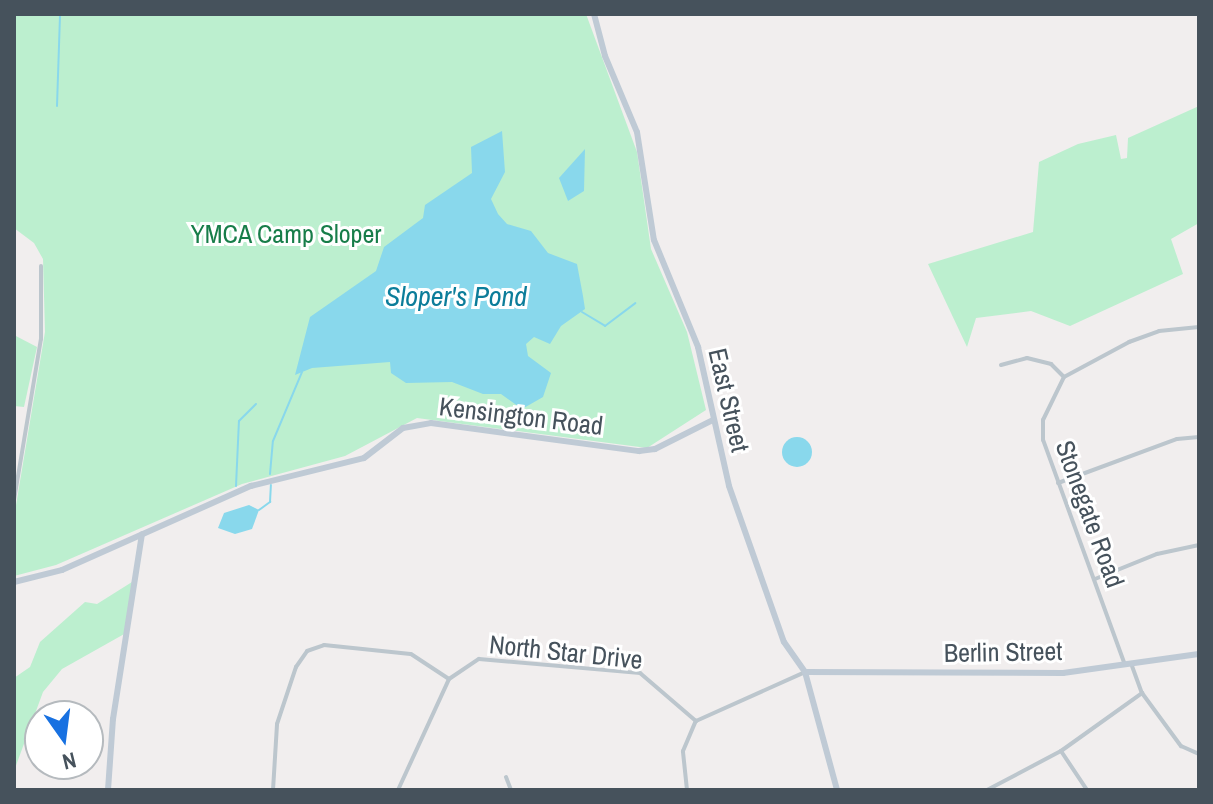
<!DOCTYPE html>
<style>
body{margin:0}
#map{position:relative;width:1213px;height:804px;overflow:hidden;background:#f1eeee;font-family:"Archivo Narrow",sans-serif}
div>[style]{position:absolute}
.green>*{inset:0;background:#bcefcf}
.water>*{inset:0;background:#89d8ec}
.round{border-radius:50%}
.stream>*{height:2px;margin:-1px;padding:0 1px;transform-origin:1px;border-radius:1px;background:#89d8ec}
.street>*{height:4px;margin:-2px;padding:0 2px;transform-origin:2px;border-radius:2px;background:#bcc6cd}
.secondary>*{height:6px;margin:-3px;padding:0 3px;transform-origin:3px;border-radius:3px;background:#bfcad5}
span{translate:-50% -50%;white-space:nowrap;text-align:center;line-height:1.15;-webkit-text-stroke:6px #fff;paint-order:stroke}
.park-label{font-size:26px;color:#177d49}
.street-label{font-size:26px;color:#46525c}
.water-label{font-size:28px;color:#0c7d9a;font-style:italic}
.frame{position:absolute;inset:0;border:16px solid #46525c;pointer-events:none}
.north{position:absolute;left:24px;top:700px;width:80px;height:80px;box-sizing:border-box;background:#fff;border:2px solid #b5babe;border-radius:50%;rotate:166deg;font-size:22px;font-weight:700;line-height:32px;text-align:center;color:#46525c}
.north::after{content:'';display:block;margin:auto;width:28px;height:36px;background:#1871e1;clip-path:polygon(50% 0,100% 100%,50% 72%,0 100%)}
</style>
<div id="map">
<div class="green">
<div style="clip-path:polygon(14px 14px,586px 14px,637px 152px,651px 249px,687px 332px,706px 410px,647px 448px,417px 418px,345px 456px,242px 484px,56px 565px,14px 576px,14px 517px,45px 332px,43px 259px,34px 243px,14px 228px)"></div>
<div style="clip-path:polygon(1199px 106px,1199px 223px,1171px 239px,1183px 274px,1070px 326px,1031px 311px,976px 318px,967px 347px,928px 264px,1033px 232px,1039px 162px,1078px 144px,1116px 135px,1121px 159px,1127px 158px,1128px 138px)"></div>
<div style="clip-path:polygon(14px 335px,37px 347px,24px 407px,14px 406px)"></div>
<div style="clip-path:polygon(132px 582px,126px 633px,62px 669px,43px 692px,14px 771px,14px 678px,30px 667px,40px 642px,85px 602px,97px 604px)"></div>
</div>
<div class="water">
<div style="clip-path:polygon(502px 131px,505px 172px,491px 199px,498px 214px,507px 224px,531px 231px,548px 253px,577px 264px,583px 296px,585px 309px,561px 326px,550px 344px,534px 337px,526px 344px,528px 356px,551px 373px,543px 397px,522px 409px,501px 394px,483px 394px,452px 382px,406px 383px,391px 373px,390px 362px,312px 368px,295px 375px,310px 317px,376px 271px,384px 247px,423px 218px,425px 205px,472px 173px,471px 147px)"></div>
<div style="clip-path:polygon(585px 149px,584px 191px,568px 201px,559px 178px)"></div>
<div class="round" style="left:782px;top:437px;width:30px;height:30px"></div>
<div style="clip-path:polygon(249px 505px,259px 510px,252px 529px,235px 534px,218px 528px,224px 513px)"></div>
</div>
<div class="stream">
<div style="left:57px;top:106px;width:92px;rotate:-88.1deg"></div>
<div style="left:582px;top:312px;width:27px;rotate:31deg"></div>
<div style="left:605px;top:326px;width:38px;rotate:-37deg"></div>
<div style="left:270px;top:474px;width:33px;rotate:-85deg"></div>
<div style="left:273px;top:441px;width:75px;rotate:-67.2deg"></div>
<div style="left:236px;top:486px;width:65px;rotate:-87.4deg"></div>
<div style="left:239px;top:421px;width:24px;rotate:-45deg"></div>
<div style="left:259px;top:510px;width:14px;rotate:-36deg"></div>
<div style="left:270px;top:502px;width:17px;rotate:-87deg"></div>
</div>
<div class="street">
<div style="left:1001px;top:365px;width:27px;rotate:-15deg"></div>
<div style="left:1027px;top:358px;width:25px;rotate:14deg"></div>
<div style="left:1051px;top:364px;width:18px;rotate:45deg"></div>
<div style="left:1058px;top:483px;width:127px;rotate:-20.3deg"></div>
<div style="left:1177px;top:439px;width:22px;rotate:-5deg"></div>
<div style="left:14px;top:500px;width:163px;rotate:-80.5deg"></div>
<div style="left:41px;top:339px;width:73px;rotate:-90deg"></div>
<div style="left:1095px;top:579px;width:67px;rotate:-22deg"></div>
<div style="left:1157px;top:554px;width:43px;rotate:-12.1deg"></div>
<div style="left:1125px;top:665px;width:239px;rotate:-110deg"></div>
<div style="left:1043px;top:440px;width:20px;rotate:-90deg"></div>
<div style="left:1043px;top:420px;width:48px;rotate:-64deg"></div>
<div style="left:1064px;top:377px;width:74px;rotate:-28.3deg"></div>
<div style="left:1129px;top:342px;width:32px;rotate:-20deg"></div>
<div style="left:1159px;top:331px;width:40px;rotate:-5.7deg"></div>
<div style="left:1132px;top:666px;width:29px;rotate:70deg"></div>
<div style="left:1142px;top:693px;width:66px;rotate:53.7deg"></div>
<div style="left:1181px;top:746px;width:20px;rotate:24deg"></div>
<div style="left:1061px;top:751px;width:47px;rotate:56.3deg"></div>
<div style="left:506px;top:777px;width:14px;rotate:69deg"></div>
<div style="left:273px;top:790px;width:66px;rotate:-86.5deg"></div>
<div style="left:277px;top:724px;width:60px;rotate:-71.6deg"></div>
<div style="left:296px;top:667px;width:19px;rotate:-55deg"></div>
<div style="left:307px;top:651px;width:18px;rotate:-19deg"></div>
<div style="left:324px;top:645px;width:87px;rotate:5.9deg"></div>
<div style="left:411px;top:654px;width:45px;rotate:33.3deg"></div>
<div style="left:398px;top:790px;width:122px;rotate:-65.3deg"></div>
<div style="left:449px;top:679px;width:36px;rotate:-34deg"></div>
<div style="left:479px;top:659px;width:162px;rotate:5deg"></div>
<div style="left:640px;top:673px;width:74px;rotate:40.6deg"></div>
<div style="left:687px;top:790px;width:39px;rotate:-96deg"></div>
<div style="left:683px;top:751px;width:33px;rotate:-67deg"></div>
<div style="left:696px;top:721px;width:120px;rotate:-24.2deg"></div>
<div style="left:987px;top:790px;width:84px;rotate:-27.8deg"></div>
<div style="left:1061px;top:751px;width:100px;rotate:-35.6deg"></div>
</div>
<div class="secondary">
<div style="left:594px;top:14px;width:43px;rotate:75.3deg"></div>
<div style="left:605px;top:56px;width:82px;rotate:67.2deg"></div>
<div style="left:637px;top:132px;width:109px;rotate:81.1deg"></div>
<div style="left:654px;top:240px;width:116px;rotate:67.6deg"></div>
<div style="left:698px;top:347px;width:142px;rotate:77.4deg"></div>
<div style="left:729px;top:486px;width:165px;rotate:70.6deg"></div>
<div style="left:784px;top:642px;width:37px;rotate:55deg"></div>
<div style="left:805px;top:672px;width:122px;rotate:74.8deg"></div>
<div style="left:14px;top:582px;width:49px;rotate:-14deg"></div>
<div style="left:62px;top:570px;width:207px;rotate:-24deg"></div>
<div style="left:251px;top:486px;width:116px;rotate:-13.9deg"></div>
<div style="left:364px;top:458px;width:49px;rotate:-37.6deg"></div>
<div style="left:403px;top:428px;width:28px;rotate:-10deg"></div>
<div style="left:431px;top:423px;width:210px;rotate:7.7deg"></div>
<div style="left:639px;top:451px;width:16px;rotate:-7deg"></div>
<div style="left:655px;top:449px;width:65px;rotate:-26.6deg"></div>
<div style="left:805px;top:672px;width:258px;rotate:0.2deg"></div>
<div style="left:1063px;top:673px;width:137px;rotate:-8deg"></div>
<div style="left:108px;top:790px;width:71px;rotate:-86deg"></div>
<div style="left:113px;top:719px;width:187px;rotate:-81.1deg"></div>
</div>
<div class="park-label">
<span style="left:286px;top:234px">YMCA Camp Sloper</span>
</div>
<div class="street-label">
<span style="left:729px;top:400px;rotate:77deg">East Street</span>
<span style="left:521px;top:416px;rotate:7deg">Kensington Road</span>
<span style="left:1090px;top:514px;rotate:70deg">Stonegate Road</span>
<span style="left:566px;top:652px;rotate:6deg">North Star Drive</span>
<span style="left:1003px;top:652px;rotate:-1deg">Berlin Street</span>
</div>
<div class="water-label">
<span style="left:456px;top:296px">Sloper's Pond</span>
</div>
<div class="frame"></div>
<div class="north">N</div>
</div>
